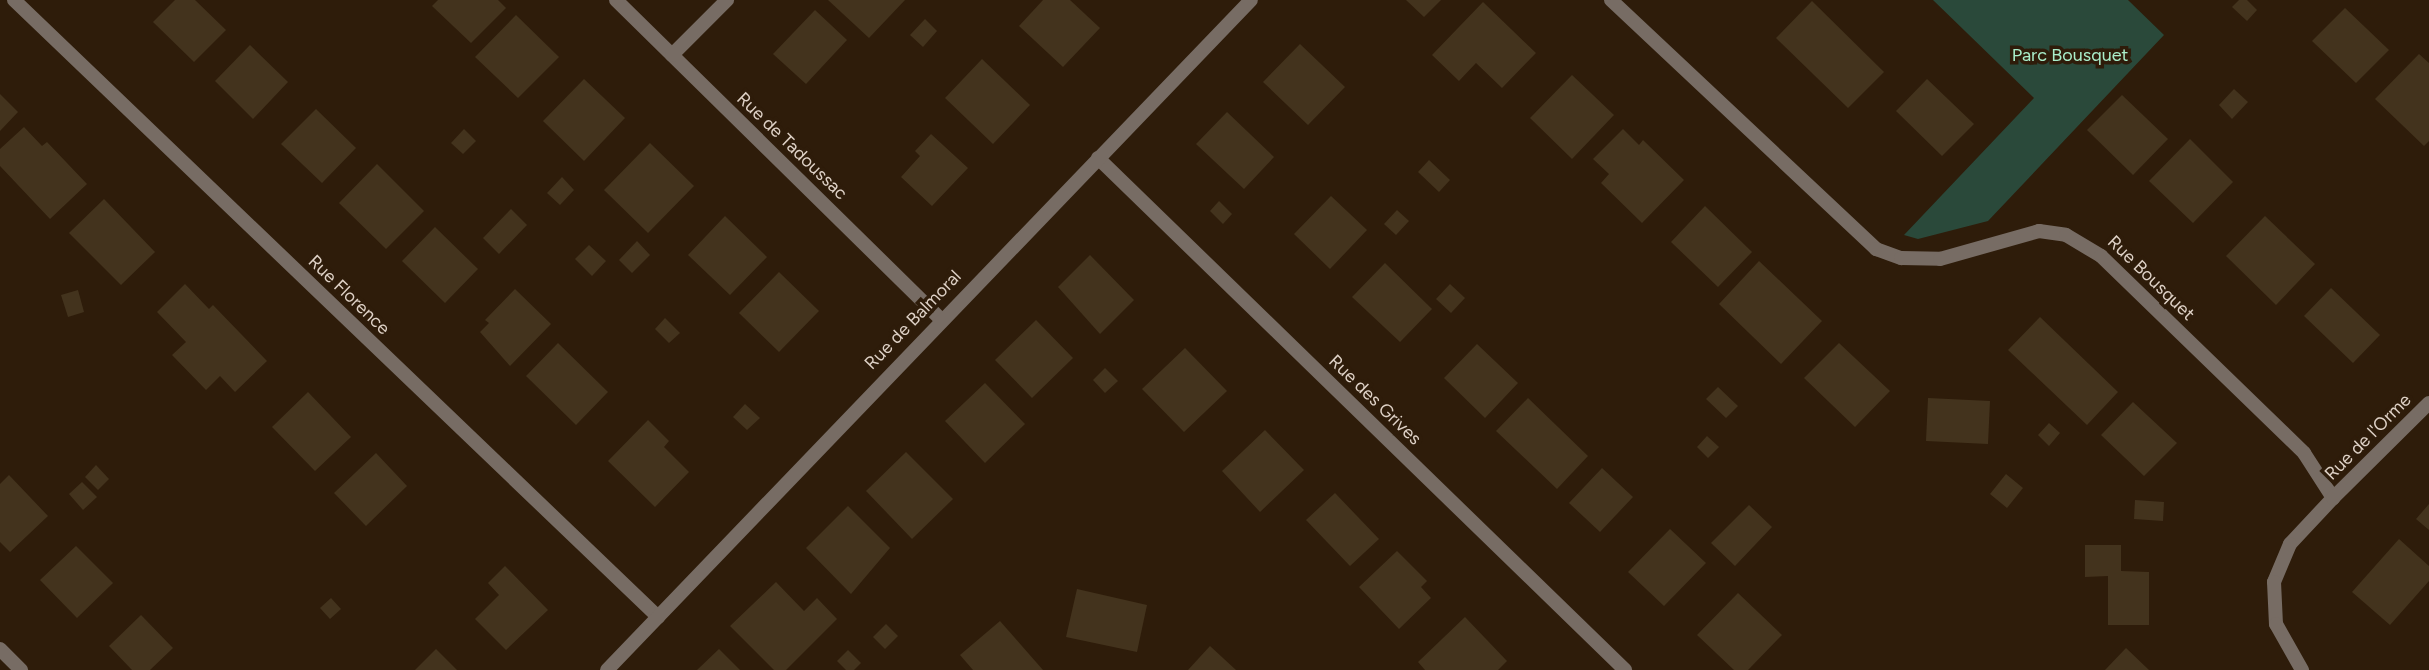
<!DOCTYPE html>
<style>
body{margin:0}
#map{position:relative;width:2429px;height:670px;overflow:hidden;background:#2e1c0a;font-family:Figtree,sans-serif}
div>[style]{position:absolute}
.green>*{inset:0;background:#2a493a}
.building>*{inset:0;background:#43331d}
.street>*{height:14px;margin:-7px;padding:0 7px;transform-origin:7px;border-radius:7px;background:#776c64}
span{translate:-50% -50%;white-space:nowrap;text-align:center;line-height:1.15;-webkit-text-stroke:7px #2e1c0a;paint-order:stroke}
.park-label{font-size:18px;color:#a9edca}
.street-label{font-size:18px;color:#ded1c6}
</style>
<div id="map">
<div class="green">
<div style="clip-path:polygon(1933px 0,2128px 0,2164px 35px,1988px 221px,1918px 239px,1904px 235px,2034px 98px)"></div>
</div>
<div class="building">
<div style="clip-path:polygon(175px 0,195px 0,226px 30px,194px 62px,153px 22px)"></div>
<div style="clip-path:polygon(438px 0,498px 0,506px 8px,471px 43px,432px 6px)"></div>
<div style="clip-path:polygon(828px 0,905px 0,869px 38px)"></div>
<div style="clip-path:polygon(1043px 0,1070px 0,1100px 28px,1063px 67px,1019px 26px)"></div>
<div style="clip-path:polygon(1406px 0,1441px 0,1424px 17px)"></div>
<div style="clip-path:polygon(2239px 0,2247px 0,2257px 10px,2247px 21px,2232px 7px)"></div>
<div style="clip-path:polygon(1812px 1px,1884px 72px,1848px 108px,1776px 38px)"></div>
<div style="clip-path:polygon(1483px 2px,1536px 53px,1502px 88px,1476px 63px,1459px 81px,1432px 55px)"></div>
<div style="clip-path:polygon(2345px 8px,2389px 50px,2356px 83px,2312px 41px)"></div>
<div style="clip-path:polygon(815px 10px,847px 40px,806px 84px,773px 54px)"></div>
<div style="clip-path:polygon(516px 15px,559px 57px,518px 98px,475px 57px)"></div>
<div style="clip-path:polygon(925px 19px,937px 31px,923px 47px,910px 35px)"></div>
<div style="clip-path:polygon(1300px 44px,1345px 87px,1308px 125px,1263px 82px)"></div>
<div style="clip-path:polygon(250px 45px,288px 82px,253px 119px,215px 81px)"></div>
<div style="clip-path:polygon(2419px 54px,2429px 63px,2429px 141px,2424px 146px,2375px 99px)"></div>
<div style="clip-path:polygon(982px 59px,1030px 105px,993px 144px,945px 98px)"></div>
<div style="clip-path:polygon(1572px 75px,1614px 115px,1572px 159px,1530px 118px)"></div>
<div style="clip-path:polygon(584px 79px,625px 118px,584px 161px,543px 121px)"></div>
<div style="clip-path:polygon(1927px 79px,1974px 124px,1942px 156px,1896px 111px)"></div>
<div style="clip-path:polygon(2234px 89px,2248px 102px,2232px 119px,2219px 105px)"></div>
<div style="clip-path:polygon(0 94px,18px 112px,0 131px)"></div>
<div style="clip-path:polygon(2122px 95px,2168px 139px,2133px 175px,2087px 130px)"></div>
<div style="clip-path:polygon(316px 109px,356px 148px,322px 183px,281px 144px)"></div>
<div style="clip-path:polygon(1227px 112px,1274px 157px,1244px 189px,1196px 144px)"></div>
<div style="clip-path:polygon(24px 127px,42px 146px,47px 142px,87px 184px,50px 219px,0 166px,0 149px)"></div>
<div style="clip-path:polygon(464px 129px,476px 141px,463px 154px,451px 143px)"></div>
<div style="clip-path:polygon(1623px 129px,1639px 145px,1643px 140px,1684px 180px,1642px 223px,1601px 183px,1609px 174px,1593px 159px)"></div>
<div style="clip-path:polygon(931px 134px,968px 168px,932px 206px,901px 177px,920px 156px,915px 151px)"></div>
<div style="clip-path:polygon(2190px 139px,2233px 182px,2193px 223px,2149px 181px)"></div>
<div style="clip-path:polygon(650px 143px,694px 186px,648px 233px,604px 190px)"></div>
<div style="clip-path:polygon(1429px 160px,1450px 180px,1439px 192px,1418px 172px)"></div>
<div style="clip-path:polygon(377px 164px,424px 211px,386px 249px,339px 203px)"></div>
<div style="clip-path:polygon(562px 177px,574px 190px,560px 205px,547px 193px)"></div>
<div style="clip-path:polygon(1331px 196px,1367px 230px,1330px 269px,1294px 234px)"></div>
<div style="clip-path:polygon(104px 199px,155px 252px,121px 285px,69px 233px)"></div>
<div style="clip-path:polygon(1219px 201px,1232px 214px,1223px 224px,1210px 211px)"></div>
<div style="clip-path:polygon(1705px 206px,1752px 252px,1718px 287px,1671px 242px)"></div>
<div style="clip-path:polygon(511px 209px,527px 225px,499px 254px,483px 238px)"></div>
<div style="clip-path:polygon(1397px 210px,1409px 221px,1396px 235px,1384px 224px)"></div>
<div style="clip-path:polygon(725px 216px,767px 257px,730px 295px,688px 255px)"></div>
<div style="clip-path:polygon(2265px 216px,2315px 264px,2276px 305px,2226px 256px)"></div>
<div style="clip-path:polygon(435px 227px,478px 269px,445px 303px,402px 261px)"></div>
<div style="clip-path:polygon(637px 241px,650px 255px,632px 273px,619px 260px)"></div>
<div style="clip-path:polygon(589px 245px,606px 261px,592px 276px,575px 259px)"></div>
<div style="clip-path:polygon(1090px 255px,1134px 300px,1100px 334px,1058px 287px)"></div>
<div style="clip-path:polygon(1759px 261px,1822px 321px,1781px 364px,1719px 304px)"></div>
<div style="clip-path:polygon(1385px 263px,1432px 309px,1400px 342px,1352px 297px)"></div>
<div style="clip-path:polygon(779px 272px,819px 311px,779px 352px,739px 313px)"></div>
<div style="clip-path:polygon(185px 284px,209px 309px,213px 305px,267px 361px,235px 392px,220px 376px,206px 390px,172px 355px,186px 342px,157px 312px)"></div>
<div style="clip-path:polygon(1450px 284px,1465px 298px,1451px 313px,1436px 299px)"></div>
<div style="clip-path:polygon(2331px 288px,2380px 335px,2353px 363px,2304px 316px)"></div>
<div style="clip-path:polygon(515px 289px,551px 324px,510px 366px,480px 332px,489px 323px,485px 320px)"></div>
<div style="clip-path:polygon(78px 290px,84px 312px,68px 317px,61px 295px)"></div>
<div style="clip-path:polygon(2040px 317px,2118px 392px,2087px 425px,2008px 350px)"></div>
<div style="clip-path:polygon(665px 318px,680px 333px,669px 343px,655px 329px)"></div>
<div style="clip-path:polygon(1036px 320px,1073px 358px,1032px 398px,995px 360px)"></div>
<div style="clip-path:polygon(558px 343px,608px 392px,576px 425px,526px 376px)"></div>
<div style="clip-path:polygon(1839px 343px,1890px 391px,1855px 427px,1804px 378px)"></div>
<div style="clip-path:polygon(1477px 344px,1518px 383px,1485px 418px,1444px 378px)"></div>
<div style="clip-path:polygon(1185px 348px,1227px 391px,1184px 432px,1142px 389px)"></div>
<div style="clip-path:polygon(1105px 368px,1118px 381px,1105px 393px,1093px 380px)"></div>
<div style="clip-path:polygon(985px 383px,1025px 424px,985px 463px,945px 421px)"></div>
<div style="clip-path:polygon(1718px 387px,1738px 406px,1726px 418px,1706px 399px)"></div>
<div style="clip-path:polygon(308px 392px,351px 437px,315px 471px,272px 427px)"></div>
<div style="clip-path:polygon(1528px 398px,1588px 456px,1557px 489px,1496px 431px)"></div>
<div style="clip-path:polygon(1928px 398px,1990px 401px,1988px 444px,1926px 441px)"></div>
<div style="clip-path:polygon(2133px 402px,2177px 443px,2144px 476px,2101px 435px)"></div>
<div style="clip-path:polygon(745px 404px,760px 418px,747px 430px,733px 417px)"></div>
<div style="clip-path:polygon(648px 420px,669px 441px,664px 447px,689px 472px,655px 507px,608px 461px)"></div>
<div style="clip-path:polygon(2049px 423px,2060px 433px,2049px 446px,2038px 435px)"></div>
<div style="clip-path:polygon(1265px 430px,1304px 470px,1260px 512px,1222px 471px)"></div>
<div style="clip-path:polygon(1707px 436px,1719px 447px,1708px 458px,1697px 447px)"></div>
<div style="clip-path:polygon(906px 452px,953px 499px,912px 539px,866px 491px)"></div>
<div style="clip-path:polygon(376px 453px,407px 486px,366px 526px,334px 493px)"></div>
<div style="clip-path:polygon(96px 465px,109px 479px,98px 490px,85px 477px)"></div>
<div style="clip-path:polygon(1602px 468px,1633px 497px,1600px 532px,1569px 503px)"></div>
<div style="clip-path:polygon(2006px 474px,2023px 488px,2007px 508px,1990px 494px)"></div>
<div style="clip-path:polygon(9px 475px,48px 516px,10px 552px,0 542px,0 484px)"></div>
<div style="clip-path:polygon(82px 482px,97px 497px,83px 510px,69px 494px)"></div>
<div style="clip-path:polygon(1335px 493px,1379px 539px,1350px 566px,1306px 520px)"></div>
<div style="clip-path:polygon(2135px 500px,2164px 502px,2163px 521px,2134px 519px)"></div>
<div style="clip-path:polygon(2429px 504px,2429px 530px,2416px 519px)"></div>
<div style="clip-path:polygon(1749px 505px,1772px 527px,1735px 566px,1711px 543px)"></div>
<div style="clip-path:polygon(848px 506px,890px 548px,851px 594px,806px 548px)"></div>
<div style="clip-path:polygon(1670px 529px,1706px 563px,1664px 606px,1628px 572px)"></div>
<div style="clip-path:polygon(2399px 539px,2429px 566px,2429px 581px,2390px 625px,2352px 592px)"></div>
<div style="clip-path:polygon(2085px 545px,2121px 545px,2121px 571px,2149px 572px,2149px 625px,2108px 625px,2108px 576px,2085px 577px)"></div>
<div style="clip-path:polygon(76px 546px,113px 583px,77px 618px,40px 580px)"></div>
<div style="clip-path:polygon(1397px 551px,1427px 581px,1421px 587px,1431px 598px,1399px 629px,1359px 587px)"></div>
<div style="clip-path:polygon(505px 566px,548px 610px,506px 650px,475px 619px,499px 595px,488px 583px)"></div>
<div style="clip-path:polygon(776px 582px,804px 611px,817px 598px,837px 619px,786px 670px,774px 670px,730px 626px)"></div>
<div style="clip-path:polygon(1077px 589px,1147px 605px,1137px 652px,1066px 637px)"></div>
<div style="clip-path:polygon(1738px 593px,1782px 635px,1748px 670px,1734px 670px,1697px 635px)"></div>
<div style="clip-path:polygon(331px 598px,341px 609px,330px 619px,320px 608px)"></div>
<div style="clip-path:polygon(141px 615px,173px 648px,150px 670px,132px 670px,109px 646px)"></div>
<div style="clip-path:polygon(1465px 617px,1507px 661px,1498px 670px,1425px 670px,1418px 662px)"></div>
<div style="clip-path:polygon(1000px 621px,1043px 670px,973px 670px,960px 655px)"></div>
<div style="clip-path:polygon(886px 624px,898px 636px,885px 649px,873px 637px)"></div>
<div style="clip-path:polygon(1210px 646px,1236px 670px,1188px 670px)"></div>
<div style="clip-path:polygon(2126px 648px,2149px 670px,2105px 670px)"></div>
<div style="clip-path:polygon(436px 649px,457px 670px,415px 670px)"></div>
<div style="clip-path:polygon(719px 649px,740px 670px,697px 670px)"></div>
<div style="clip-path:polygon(848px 650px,861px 663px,854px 670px,846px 670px,837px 661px)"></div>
</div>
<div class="street">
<div style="left:14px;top:0;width:892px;rotate:43.77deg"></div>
<div style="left:616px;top:0;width:454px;rotate:44.5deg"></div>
<div style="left:1611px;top:0;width:364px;rotate:43.2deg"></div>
<div style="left:1876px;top:249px;width:27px;rotate:20deg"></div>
<div style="left:1901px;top:258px;width:39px;rotate:1deg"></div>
<div style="left:1940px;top:259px;width:103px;rotate:-15.8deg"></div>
<div style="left:2039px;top:231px;width:27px;rotate:8deg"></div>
<div style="left:2066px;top:235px;width:41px;rotate:31deg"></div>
<div style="left:2101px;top:256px;width:283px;rotate:44.1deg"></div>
<div style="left:2304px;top:453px;width:54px;rotate:57.2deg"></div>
<div style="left:2333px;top:498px;width:63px;rotate:133.1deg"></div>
<div style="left:2290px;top:544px;width:41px;rotate:112.8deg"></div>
<div style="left:2274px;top:582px;width:42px;rotate:87.3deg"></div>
<div style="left:2276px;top:624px;width:53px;rotate:60.5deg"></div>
<div style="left:672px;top:55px;width:78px;rotate:-45deg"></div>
<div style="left:1098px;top:158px;width:735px;rotate:44.17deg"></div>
<div style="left:2333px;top:498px;width:135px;rotate:-44.7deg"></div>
<div style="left:0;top:649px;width:30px;rotate:45deg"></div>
<div style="left:607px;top:670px;width:929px;rotate:-46.13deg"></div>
</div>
<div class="park-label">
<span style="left:2070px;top:55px">Parc Bousquet</span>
</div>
<div class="street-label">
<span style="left:792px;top:146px;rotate:44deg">Rue de Tadoussac</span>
<span style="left:2151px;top:278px;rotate:44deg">Rue Bousquet</span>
<span style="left:349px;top:295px;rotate:44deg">Rue Florence</span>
<span style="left:913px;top:320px;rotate:-46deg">Rue de Balmoral</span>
<span style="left:1375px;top:400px;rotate:44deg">Rue des Grives</span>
<span style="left:2368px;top:437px;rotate:-45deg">Rue de l'Orme</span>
</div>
</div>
